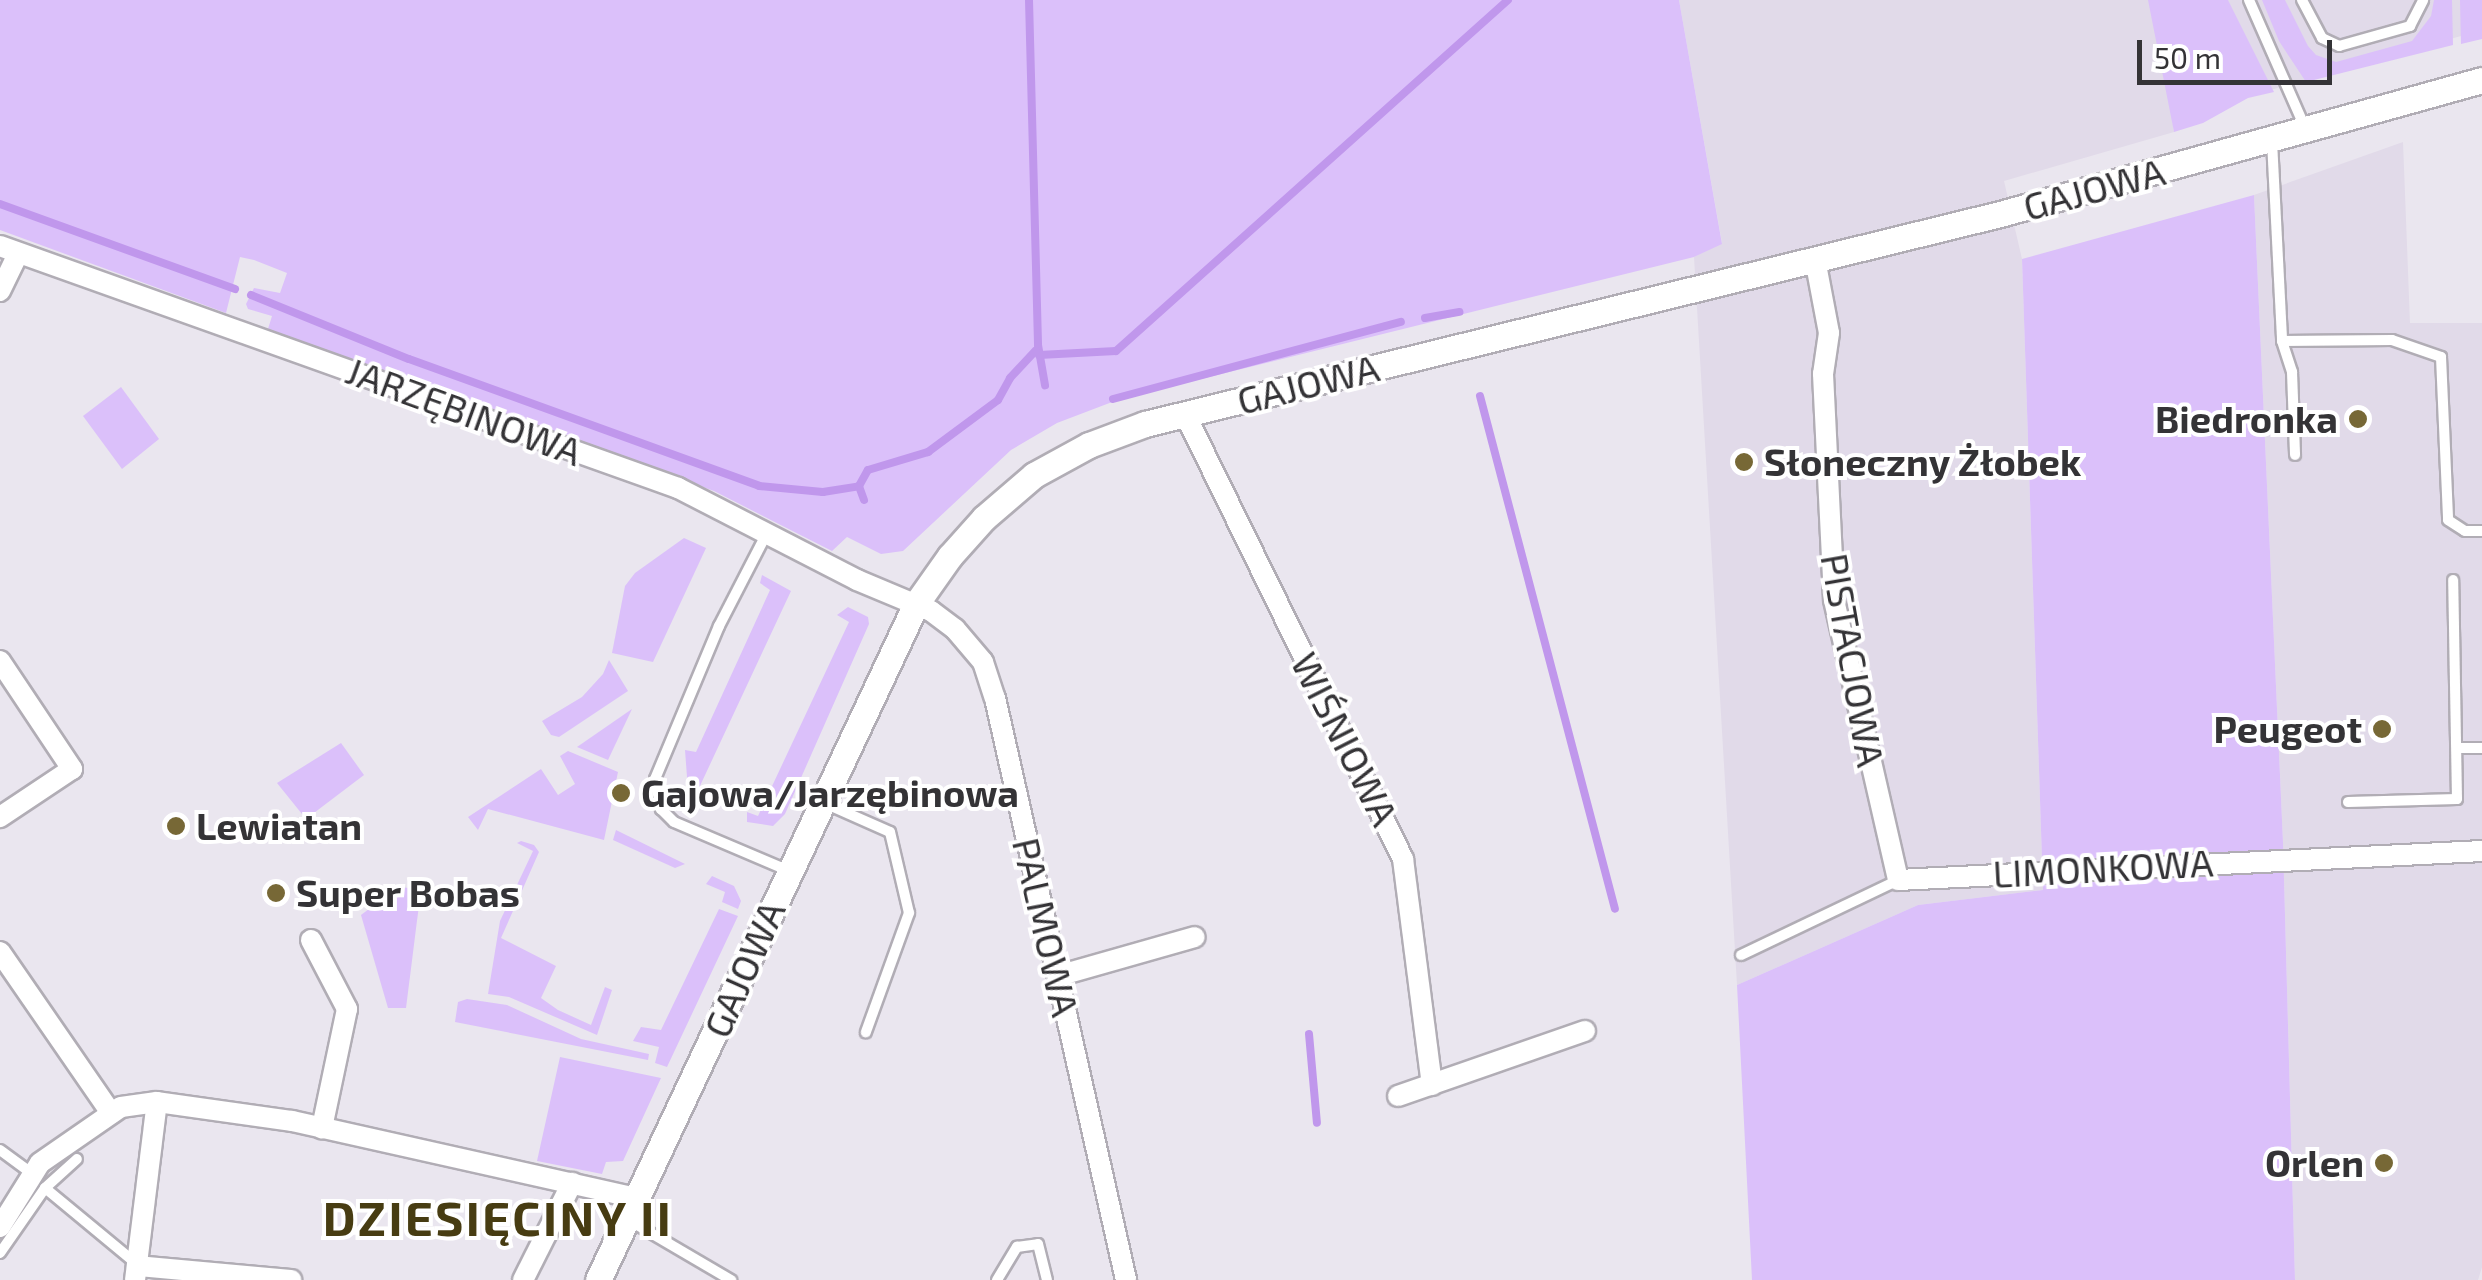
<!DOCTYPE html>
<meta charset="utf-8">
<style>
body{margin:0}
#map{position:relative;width:2482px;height:1280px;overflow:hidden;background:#eae6ef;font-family:"Exo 2",sans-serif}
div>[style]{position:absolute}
.built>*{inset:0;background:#e1dae9}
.green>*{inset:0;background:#dbc0fa}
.stream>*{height:8px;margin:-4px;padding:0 4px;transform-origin:4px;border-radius:4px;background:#c097ec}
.roads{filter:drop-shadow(2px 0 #b1adb5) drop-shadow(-2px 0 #b1adb5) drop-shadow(0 2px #b1adb5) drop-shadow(0 -2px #b1adb5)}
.service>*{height:10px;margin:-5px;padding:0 5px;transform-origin:5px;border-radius:5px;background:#fff}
.minor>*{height:20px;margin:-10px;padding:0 10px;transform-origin:10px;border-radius:10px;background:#fff}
.tertiary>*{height:25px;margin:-12.5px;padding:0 12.5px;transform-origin:12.5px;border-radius:12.5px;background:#fff}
.dots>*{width:28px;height:28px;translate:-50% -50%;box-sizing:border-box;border:5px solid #fff;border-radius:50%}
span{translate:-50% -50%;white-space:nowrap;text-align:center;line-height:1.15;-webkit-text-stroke:8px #fff;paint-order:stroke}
.street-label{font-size:38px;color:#343336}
.poi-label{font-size:38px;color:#343336;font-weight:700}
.right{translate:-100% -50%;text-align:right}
.left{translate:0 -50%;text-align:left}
.district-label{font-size:48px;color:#473c12;font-weight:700;letter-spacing:2.5px}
.scale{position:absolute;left:2137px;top:40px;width:195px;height:45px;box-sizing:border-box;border:5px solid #343336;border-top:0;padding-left:12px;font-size:30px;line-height:35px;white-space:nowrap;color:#343336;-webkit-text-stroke:8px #fff;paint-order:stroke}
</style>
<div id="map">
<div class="built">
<div style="clip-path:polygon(1679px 0,2482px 0,2482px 30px,2172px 118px,2174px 132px,2004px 181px,2022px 259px,2043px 890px,1918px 905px,1737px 985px,1694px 257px,1722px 243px)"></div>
<div style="clip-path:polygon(2403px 142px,2410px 323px,2482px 323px,2482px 1267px,2478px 1280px,2295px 1280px,2283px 842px,2254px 195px)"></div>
</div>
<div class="green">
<div style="clip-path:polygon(0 0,1679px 0,1722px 244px,1694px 257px,1120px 399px,1057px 423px,1011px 450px,903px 551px,881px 554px,847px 537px,832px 551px,714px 491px,268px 329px,272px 316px,248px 309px,246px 304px,254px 288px,280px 293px,287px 273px,254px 260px,240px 257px,226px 313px,0 230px)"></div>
<div style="clip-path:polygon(2148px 0,2228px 0,2274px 92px,2248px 98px,2203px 123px,2174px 132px)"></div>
<div style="clip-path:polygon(2262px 0,2285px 0,2308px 46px,2316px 55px,2336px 62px,2412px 41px,2431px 16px,2434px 0,2452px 0,2453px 45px,2306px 82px,2279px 41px)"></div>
<div style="clip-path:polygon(2460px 0,2482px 0,2482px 39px,2461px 44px)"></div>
<div style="clip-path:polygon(2254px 195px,2283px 842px,2295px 1280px,1752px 1280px,1737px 985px,1918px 905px,2043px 890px,2022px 259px)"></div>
<div style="clip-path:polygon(121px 387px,159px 439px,122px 469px,83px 416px)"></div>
<div style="clip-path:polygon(684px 538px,706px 548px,653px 662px,612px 653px,625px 586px,635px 573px)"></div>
<div style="clip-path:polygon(762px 575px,791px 591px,699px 788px,705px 792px,702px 800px,687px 777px,685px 750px,696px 752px,770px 590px,760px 583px)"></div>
<div style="clip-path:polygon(848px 607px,868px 617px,869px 624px,785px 814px,773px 826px,747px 822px,747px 812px,758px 816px,849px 622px,837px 615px)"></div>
<div style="clip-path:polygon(609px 660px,628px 691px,559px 737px,551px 735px,542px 721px,582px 697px,603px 674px)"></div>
<div style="clip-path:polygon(632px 709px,608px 760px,577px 747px)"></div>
<div style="clip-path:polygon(341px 743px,364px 775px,306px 819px,277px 783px)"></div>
<div style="clip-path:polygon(568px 751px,618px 772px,604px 840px,488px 809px,478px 830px,468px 817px,541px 769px,558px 795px,575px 784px,560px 756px)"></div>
<div style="clip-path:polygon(616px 830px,685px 864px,675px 868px,613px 840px)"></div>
<div style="clip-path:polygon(521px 841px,534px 845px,539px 852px,501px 938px,556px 966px,541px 998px,558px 1010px,591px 1025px,605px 987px,612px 990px,597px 1035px,509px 997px,488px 994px,500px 921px,533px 851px,517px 843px)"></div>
<div style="clip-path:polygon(712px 876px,734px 886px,741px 901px,738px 909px,722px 902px,725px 892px,706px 884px)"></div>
<div style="clip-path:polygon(398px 887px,421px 889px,406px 1008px,388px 1008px,361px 915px)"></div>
<div style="clip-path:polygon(719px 909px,738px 916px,667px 1067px,655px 1063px,659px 1047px,633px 1041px,641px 1027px,661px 1030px)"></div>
<div style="clip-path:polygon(467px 999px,507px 1005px,581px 1039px,649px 1054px,648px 1060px,455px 1022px,458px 1002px)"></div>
<div style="clip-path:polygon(560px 1057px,661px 1078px,623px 1161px,606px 1162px,602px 1174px,537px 1161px)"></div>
</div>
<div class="stream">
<div style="left:1029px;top:0;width:345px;rotate:88.5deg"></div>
<div style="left:1038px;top:345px;width:41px;rotate:80.1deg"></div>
<div style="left:0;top:204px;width:250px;rotate:19.9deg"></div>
<div style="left:251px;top:295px;width:170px;rotate:22.1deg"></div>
<div style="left:409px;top:359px;width:372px;rotate:19.9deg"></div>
<div style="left:759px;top:486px;width:64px;rotate:5.4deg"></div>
<div style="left:823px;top:492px;width:36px;rotate:-9deg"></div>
<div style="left:1425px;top:318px;width:35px;rotate:-10deg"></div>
<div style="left:1039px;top:355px;width:77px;rotate:-3deg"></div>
<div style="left:1116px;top:351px;width:526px;rotate:-41.84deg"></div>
<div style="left:1480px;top:396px;width:530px;rotate:75.26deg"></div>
<div style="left:1113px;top:399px;width:298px;rotate:-15deg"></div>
<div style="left:864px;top:500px;width:15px;rotate:-110deg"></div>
<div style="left:859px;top:486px;width:18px;rotate:-61deg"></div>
<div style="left:868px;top:470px;width:63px;rotate:-16.7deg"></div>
<div style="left:928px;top:452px;width:87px;rotate:-36.6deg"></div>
<div style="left:998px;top:400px;width:25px;rotate:-61deg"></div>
<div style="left:1010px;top:378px;width:38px;rotate:-47deg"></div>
<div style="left:1309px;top:1034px;width:89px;rotate:84.9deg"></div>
</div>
<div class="roads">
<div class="service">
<div style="left:2249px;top:0;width:142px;rotate:66.3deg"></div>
<div style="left:2302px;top:0;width:43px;rotate:62.2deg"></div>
<div style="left:2322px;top:38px;width:19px;rotate:25deg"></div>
<div style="left:2339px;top:46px;width:74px;rotate:-15.7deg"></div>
<div style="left:2410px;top:26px;width:29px;rotate:-63deg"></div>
<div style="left:2272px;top:141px;width:200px;rotate:87.1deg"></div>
<div style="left:2282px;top:341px;width:110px;rotate:-0.5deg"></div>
<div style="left:2392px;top:340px;width:52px;rotate:19.1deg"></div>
<div style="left:2441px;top:357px;width:163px;rotate:87.5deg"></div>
<div style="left:2448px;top:520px;width:20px;rotate:33deg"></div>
<div style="left:2465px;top:531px;width:17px"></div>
<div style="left:2282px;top:341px;width:33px;rotate:72deg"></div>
<div style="left:2292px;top:372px;width:83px;rotate:87.9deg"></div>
<div style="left:767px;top:533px;width:105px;rotate:117.3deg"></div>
<div style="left:719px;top:626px;width:166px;rotate:112.7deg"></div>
<div style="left:655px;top:779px;width:31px;rotate:79deg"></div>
<div style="left:661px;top:809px;width:18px;rotate:45deg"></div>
<div style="left:674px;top:822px;width:123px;rotate:23deg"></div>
<div style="left:2457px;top:748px;width:25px"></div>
<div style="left:822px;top:802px;width:74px;rotate:23.8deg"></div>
<div style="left:890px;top:832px;width:83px;rotate:76.8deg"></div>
<div style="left:909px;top:913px;width:127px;rotate:109.9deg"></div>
<div style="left:2348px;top:802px;width:109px;rotate:-1.6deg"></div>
<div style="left:2457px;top:799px;width:219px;rotate:-91deg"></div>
<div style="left:1741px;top:955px;width:174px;rotate:-25.5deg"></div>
<div style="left:0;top:1150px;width:42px;rotate:36.3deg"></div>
<div style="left:45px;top:1188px;width:43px;rotate:-42.2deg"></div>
<div style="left:627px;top:1219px;width:121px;rotate:30.4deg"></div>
<div style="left:0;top:1253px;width:79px;rotate:-55.3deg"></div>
<div style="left:45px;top:1188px;width:121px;rotate:39.6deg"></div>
<div style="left:997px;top:1280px;width:39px;rotate:-59deg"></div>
<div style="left:1017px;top:1247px;width:21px;rotate:-8deg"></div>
<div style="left:1038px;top:1244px;width:37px;rotate:76deg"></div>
</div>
<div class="minor">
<div style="left:0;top:246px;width:720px;rotate:19.64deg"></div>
<div style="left:678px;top:488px;width:201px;rotate:27.2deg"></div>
<div style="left:857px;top:580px;width:80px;rotate:22.7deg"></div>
<div style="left:931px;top:611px;width:30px;rotate:37deg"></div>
<div style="left:955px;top:629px;width:43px;rotate:49.7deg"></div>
<div style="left:983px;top:662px;width:38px;rotate:72deg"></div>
<div style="left:995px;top:698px;width:597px;rotate:77.31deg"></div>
<div style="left:1815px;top:259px;width:75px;rotate:79.3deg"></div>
<div style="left:1829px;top:333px;width:41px;rotate:98.3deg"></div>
<div style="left:1823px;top:374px;width:226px;rotate:87.2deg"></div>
<div style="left:1834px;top:600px;width:287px;rotate:77.1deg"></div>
<div style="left:1898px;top:880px;width:585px;rotate:-2.84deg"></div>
<div style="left:0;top:291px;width:41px;rotate:-64.1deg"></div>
<div style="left:1185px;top:414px;width:496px;rotate:63.9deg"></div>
<div style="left:1403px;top:859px;width:228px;rotate:82.7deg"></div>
<div style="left:0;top:661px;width:130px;rotate:56.3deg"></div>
<div style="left:72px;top:769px;width:87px;rotate:146.3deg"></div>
<div style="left:311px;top:940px;width:78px;rotate:62.4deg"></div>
<div style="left:347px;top:1009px;width:122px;rotate:101.9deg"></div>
<div style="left:0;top:952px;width:196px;rotate:55.4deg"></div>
<div style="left:1058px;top:976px;width:142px;rotate:-15.9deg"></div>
<div style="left:1398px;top:1096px;width:198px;rotate:-19.2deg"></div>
<div style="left:0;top:1227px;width:75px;rotate:-58deg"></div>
<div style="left:40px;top:1163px;width:98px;rotate:-34.7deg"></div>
<div style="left:121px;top:1107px;width:36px;rotate:-8deg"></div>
<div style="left:157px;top:1102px;width:136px;rotate:8deg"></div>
<div style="left:292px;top:1121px;width:353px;rotate:12.6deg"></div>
<div style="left:138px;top:1266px;width:154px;rotate:5.2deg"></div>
<div style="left:135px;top:1280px;width:179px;rotate:-83deg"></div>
<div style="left:523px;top:1280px;width:109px;rotate:-63.2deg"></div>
</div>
<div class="tertiary">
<div style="left:598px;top:1280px;width:747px;rotate:-64.81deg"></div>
<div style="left:916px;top:604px;width:59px;rotate:-54.7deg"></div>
<div style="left:950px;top:556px;width:51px;rotate:-48.2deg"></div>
<div style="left:984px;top:518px;width:66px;rotate:-40.7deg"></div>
<div style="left:1034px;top:475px;width:63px;rotate:-28.6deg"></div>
<div style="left:1089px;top:445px;width:60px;rotate:-20.6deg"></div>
<div style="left:1145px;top:424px;width:880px;rotate:-13.8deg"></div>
<div style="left:2000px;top:214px;width:500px;rotate:-15.54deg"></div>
</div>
</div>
<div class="dots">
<div style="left:2358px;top:419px;background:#776836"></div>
<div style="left:1744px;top:462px;background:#776836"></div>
<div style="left:2382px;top:729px;background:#776836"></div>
<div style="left:621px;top:793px;background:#776836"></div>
<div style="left:176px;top:826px;background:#776836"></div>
<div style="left:276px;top:893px;background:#776836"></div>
<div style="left:2384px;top:1163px;background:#776836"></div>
</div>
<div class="street-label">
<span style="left:2094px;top:189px;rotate:-15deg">GAJOWA</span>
<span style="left:1308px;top:384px;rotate:-14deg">GAJOWA</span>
<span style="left:464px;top:411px;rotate:20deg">JARZĘBINOWA</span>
<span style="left:1853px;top:660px;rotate:80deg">PISTACJOWA</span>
<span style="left:1345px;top:739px;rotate:63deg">WIŚNIOWA</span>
<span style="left:2103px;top:868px;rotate:-3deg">LIMONKOWA</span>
<span style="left:1046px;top:927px;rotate:77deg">PALMOWA</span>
<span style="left:744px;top:969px;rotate:-66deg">GAJOWA</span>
</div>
<div class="poi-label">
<span class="right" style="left:2338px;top:419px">Biedronka</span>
<span class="left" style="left:1764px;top:462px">Słoneczny Żłobek</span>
<span class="right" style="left:2362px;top:729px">Peugeot</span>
<span class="left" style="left:641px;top:793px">Gajowa/Jarzębinowa</span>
<span class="left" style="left:196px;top:826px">Lewiatan</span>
<span class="left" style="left:296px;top:893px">Super Bobas</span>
<span class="right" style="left:2364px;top:1163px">Orlen</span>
</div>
<div class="district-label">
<span style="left:498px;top:1218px">DZIESIĘCINY II</span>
</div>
<div class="scale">50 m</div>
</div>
